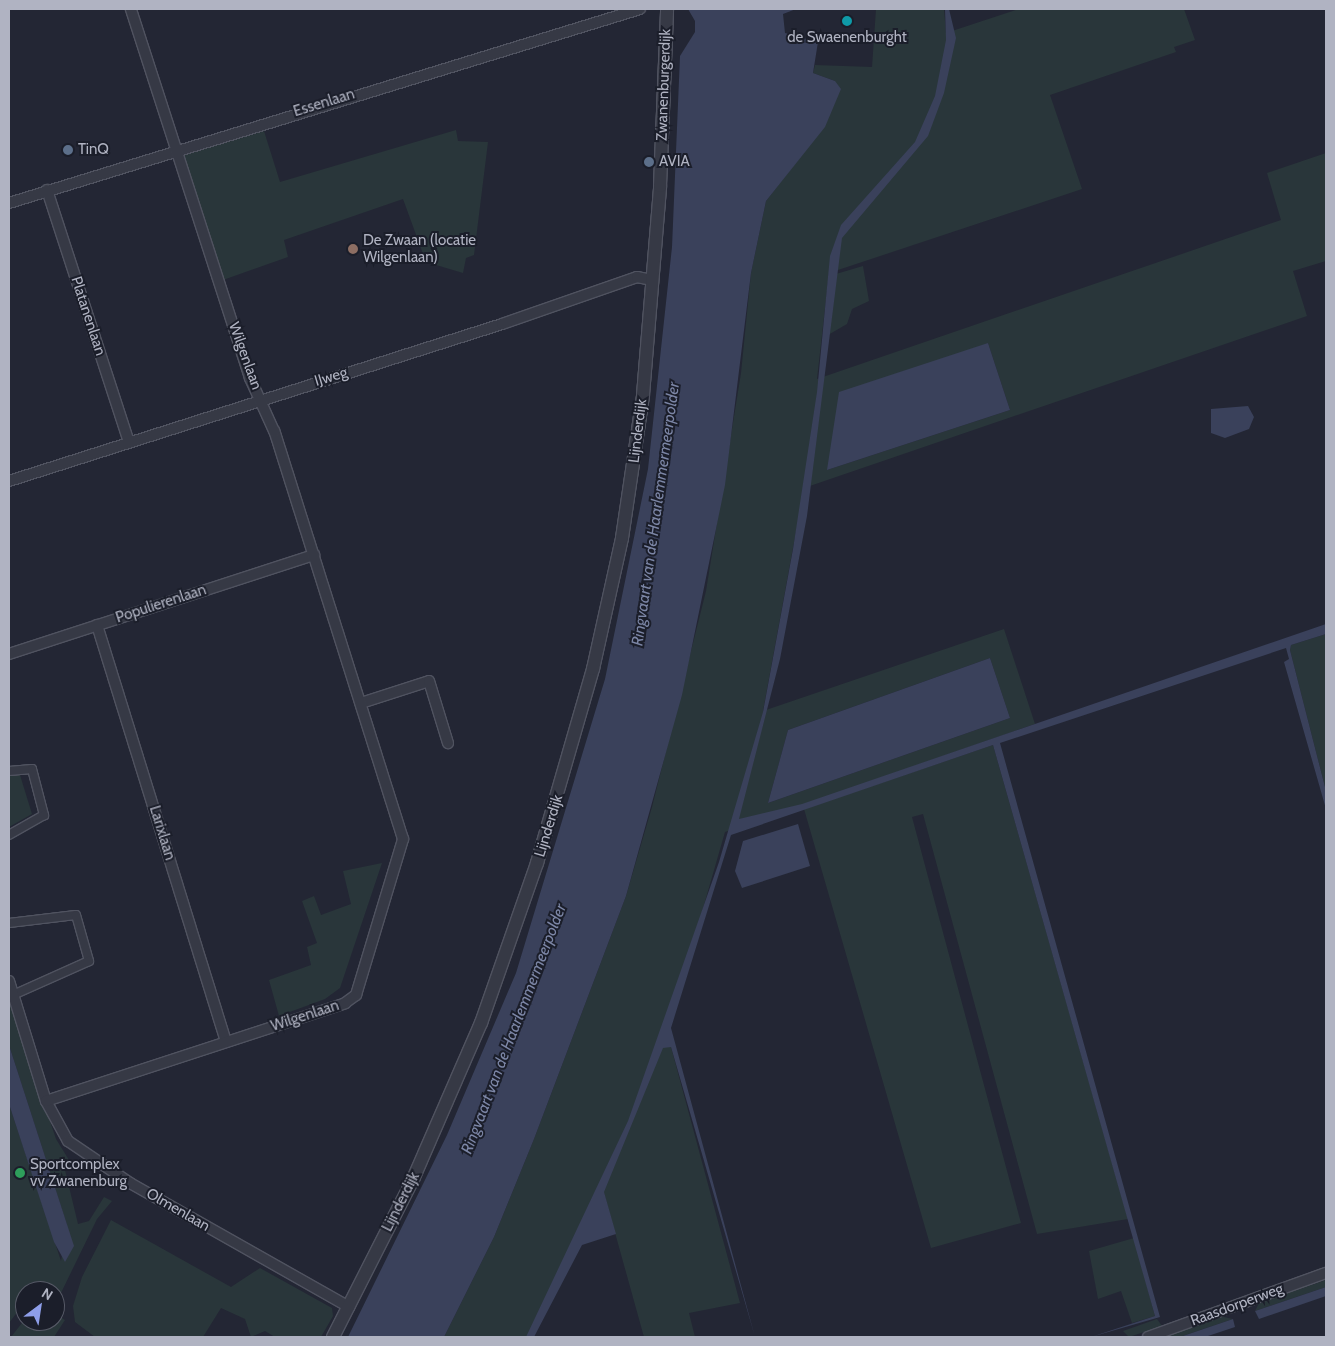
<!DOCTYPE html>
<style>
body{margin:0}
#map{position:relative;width:1335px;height:1346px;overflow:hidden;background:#232634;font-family:Cabin,sans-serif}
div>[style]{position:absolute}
.green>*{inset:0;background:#29363a}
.water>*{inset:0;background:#3a415b}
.roads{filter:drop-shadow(1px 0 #505360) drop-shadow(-1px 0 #505360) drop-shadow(0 1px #505360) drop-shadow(0 -1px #505360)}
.pedestrian>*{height:8px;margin:-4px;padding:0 4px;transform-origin:4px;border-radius:4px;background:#363945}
.minor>*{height:10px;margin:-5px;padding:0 5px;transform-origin:5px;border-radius:5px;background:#363945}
.tertiary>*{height:12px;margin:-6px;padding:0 6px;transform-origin:6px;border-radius:6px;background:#363945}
.dots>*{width:14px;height:14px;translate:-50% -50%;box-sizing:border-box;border:2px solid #1b1e2a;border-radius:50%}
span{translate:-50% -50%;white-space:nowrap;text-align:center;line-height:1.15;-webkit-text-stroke:4px #1b1e2a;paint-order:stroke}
.poi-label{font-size:15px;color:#b0b3c2}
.left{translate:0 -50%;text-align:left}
.street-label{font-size:15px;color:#b0b3c2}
.water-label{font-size:16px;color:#7c86a6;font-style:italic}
.frame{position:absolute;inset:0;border:10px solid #b0b3c2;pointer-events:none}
.north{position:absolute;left:15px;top:1281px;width:50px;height:50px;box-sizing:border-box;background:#1b1e2a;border:1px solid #575a67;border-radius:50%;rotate:31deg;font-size:14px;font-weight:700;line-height:20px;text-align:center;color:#b0b3c2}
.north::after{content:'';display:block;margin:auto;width:18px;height:22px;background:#8e9ee9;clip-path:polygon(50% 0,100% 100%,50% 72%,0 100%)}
</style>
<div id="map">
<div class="green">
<div style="clip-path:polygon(evenodd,876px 9px,944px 9px,946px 33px,1019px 9px,1184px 9px,1195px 40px,1174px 47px,1176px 52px,1050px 95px,1082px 189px,829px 273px,817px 379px,1281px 220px,1267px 173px,1326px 153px,1326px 261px,1293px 271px,1307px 316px,804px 488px,763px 711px,1004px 629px,1035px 724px,725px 832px,663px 1047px,671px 1047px,740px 1303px,689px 1313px,695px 1337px,644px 1337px,602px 1186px,531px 1337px,444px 1337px,494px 1237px,534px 1139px,626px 896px,652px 807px,706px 591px,741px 373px,751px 273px,766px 201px,811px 143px,835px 81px,813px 73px,815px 65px,872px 67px,876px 9px,988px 343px,1010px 410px,827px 470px,988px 343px,876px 9px,990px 658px,1010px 718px,768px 803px,788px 730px,990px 658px)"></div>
<div style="clip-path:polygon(456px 130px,458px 141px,488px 142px,474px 255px,466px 258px,463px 273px,426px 262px,403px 199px,284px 240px,288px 257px,223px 280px,181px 156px,264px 131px,280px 182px)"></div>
<div style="clip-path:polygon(863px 266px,869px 301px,852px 309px,847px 324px,828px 335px,836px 274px)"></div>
<div style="clip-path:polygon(1326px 634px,1326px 791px,1290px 650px,1291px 645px)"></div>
<div style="clip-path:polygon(993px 745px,1128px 1219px,1037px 1234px,923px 814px,912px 817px,1021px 1223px,931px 1248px,804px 809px)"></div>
<div style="clip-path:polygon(20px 775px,32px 814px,9px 827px,9px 776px)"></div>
<div style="clip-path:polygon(382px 863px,340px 988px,325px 999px,279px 1016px,269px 980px,311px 965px,307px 947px,317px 943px,302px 901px,314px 896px,321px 915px,351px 904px,343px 871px)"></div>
<div style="clip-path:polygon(9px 998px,56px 1139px,69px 1160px,65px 1170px,78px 1224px,89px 1221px,104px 1197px,112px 1201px,97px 1219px,59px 1297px,55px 1291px,39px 1286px,25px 1291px,25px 1302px,9px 1323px,9px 1104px,61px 1261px,67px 1225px,9px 1045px)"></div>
<div style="clip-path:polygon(111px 1220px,231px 1287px,260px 1268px,332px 1308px,333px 1316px,321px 1337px,275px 1337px,265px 1331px,251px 1337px,245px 1319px,221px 1308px,203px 1337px,95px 1337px,75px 1322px,73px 1306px,82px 1277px)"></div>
<div style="clip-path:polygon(1134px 1238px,1155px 1316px,1132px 1323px,1121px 1291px,1098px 1299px,1089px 1251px)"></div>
<div style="clip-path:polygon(1326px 1280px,1326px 1287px,1255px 1311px,1259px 1303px)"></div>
<div style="clip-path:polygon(55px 1314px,65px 1320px,54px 1337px,11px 1337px,25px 1319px,55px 1321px)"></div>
<div style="clip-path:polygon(1219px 1316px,1233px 1319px,1180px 1337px,1158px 1337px)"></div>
<div style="clip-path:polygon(1157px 1319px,1162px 1326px,1129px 1337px,1123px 1331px)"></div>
</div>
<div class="water">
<div style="clip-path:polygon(688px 9px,796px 9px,783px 14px,785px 33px,818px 42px,813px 73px,835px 81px,841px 89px,825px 127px,766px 201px,751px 273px,725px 485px,682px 695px,626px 896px,534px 1139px,494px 1237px,444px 1337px,348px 1337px,447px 1135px,516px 973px,605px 679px,648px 469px,672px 247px,680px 56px,695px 32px,695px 21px)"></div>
<div style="clip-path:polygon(945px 9px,949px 9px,956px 38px,944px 93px,928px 136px,842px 238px,807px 516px,780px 659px,739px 819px,802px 804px,1326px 624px,1326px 634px,1291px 645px,1290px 650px,1326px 791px,1326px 809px,1284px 662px,1289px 659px,1286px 648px,1000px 743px,1160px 1317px,1091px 1337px,1155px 1316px,993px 745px,731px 835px,671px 1028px,755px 1337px,671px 1047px,663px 1048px,604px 1192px,616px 1234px,582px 1245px,534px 1337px,526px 1337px,628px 1121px,719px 862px,763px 712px,793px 549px,817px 392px,830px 256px,841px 225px,915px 142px,935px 96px,946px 40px)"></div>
<div style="clip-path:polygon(988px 343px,1010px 410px,827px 470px,839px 392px)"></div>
<div style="clip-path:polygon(1248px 406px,1254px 417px,1249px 429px,1225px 438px,1211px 433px,1211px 409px)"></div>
<div style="clip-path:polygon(990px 658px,1010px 718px,768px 803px,788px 730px)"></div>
<div style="clip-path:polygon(798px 824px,810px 866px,742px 888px,735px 871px,743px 841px)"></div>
<div style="clip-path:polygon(9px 1045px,74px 1246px,65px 1262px,54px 1242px,9px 1104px)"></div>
<div style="clip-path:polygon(1326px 1287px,1326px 1296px,1259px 1319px,1255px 1311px)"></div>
<div style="clip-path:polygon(1233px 1319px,1235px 1327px,1205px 1337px,1180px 1337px)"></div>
</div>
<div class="roads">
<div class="pedestrian">
<div style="left:9px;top:771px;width:23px;rotate:-5deg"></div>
<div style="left:32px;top:769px;width:48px;rotate:75.4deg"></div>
<div style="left:44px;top:815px;width:40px;rotate:150.3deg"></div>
<div style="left:9px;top:923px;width:67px;rotate:-6.8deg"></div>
<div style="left:76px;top:915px;width:48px;rotate:74.2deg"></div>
<div style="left:89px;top:961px;width:83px;rotate:155.9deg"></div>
</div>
<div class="minor">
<div style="left:47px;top:190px;width:265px;rotate:72deg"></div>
<div style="left:9px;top:203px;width:660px;rotate:-17.09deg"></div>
<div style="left:9px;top:481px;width:517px;rotate:-17.66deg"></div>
<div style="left:502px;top:324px;width:143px;rotate:-19.2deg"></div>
<div style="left:637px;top:277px;width:16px;rotate:11deg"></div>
<div style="left:97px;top:625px;width:436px;rotate:72.8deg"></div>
<div style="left:9px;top:654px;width:321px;rotate:-18deg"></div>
<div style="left:361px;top:703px;width:71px;rotate:-17.9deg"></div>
<div style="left:429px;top:681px;width:65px;rotate:73deg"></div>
<div style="left:9px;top:981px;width:126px;rotate:72.9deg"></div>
<div style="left:46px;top:1101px;width:46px;rotate:61.2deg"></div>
<div style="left:68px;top:1141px;width:75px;rotate:34.1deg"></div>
<div style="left:130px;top:1183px;width:252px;rotate:29.5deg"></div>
<div style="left:46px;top:1101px;width:315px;rotate:-18.1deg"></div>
<div style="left:345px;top:1003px;width:14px;rotate:-36deg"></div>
<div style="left:356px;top:995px;width:163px;rotate:-73.2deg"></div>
<div style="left:403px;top:839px;width:428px;rotate:-107.5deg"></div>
<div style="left:274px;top:431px;width:58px;rotate:-114.4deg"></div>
<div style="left:250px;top:378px;width:388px;rotate:-107.9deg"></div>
<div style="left:1148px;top:1337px;width:189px;rotate:-19.8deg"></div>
</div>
<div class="tertiary">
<div style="left:333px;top:1337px;width:179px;rotate:-63.1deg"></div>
<div style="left:414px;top:1177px;width:168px;rotate:-66.5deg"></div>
<div style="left:481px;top:1023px;width:170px;rotate:-70.7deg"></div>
<div style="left:537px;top:863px;width:202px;rotate:-73.9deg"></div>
<div style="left:593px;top:669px;width:134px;rotate:-77.5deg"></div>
<div style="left:622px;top:538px;width:145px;rotate:-81.6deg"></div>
<div style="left:643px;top:395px;width:210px;rotate:-85.3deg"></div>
<div style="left:660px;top:186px;width:177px;rotate:-87.7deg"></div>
</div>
</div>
<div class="dots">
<div style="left:847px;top:21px;background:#0f9aa8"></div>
<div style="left:68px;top:150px;background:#5c6f8a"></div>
<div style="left:649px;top:162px;background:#5c6f8a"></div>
<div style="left:353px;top:249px;background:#8d6e63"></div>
<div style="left:20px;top:1173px;background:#2e9e5b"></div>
</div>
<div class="poi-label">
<span style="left:847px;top:38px">de Swaenenburght</span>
<span class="left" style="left:78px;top:150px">TinQ</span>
<span class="left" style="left:659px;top:162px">AVIA</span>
<span class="left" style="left:363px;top:249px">De Zwaan (locatie<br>Wilgenlaan)</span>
<span class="left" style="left:30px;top:1173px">Sportcomplex<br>vv Zwanenburg</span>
</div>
<div class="street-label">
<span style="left:664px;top:85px;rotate:-88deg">Zwanenburgerdijk</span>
<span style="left:324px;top:103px;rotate:-17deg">Essenlaan</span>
<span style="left:88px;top:316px;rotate:72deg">Platanenlaan</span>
<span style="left:245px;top:356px;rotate:70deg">Wilgenlaan</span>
<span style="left:331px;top:377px;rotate:-17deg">IJweg</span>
<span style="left:638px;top:431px;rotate:-83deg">Lijnderdijk</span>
<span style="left:161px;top:604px;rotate:-18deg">Populierenlaan</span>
<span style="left:549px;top:826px;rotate:-73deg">Lijnderdijk</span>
<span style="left:162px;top:833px;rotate:73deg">Larixlaan</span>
<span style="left:305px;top:1016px;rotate:-18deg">Wilgenlaan</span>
<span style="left:401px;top:1202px;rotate:-63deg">Lijnderdijk</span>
<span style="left:178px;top:1210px;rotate:30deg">Olmenlaan</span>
<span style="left:1237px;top:1305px;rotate:-20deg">Raasdorperweg</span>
</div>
<div class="water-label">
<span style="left:656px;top:514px;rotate:-82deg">Ringvaart van de Haarlemmermeerpolder</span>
<span style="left:514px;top:1029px;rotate:-69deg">Ringvaart van de Haarlemmermeerpolder</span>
</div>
<div class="frame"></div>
<div class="north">N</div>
</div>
